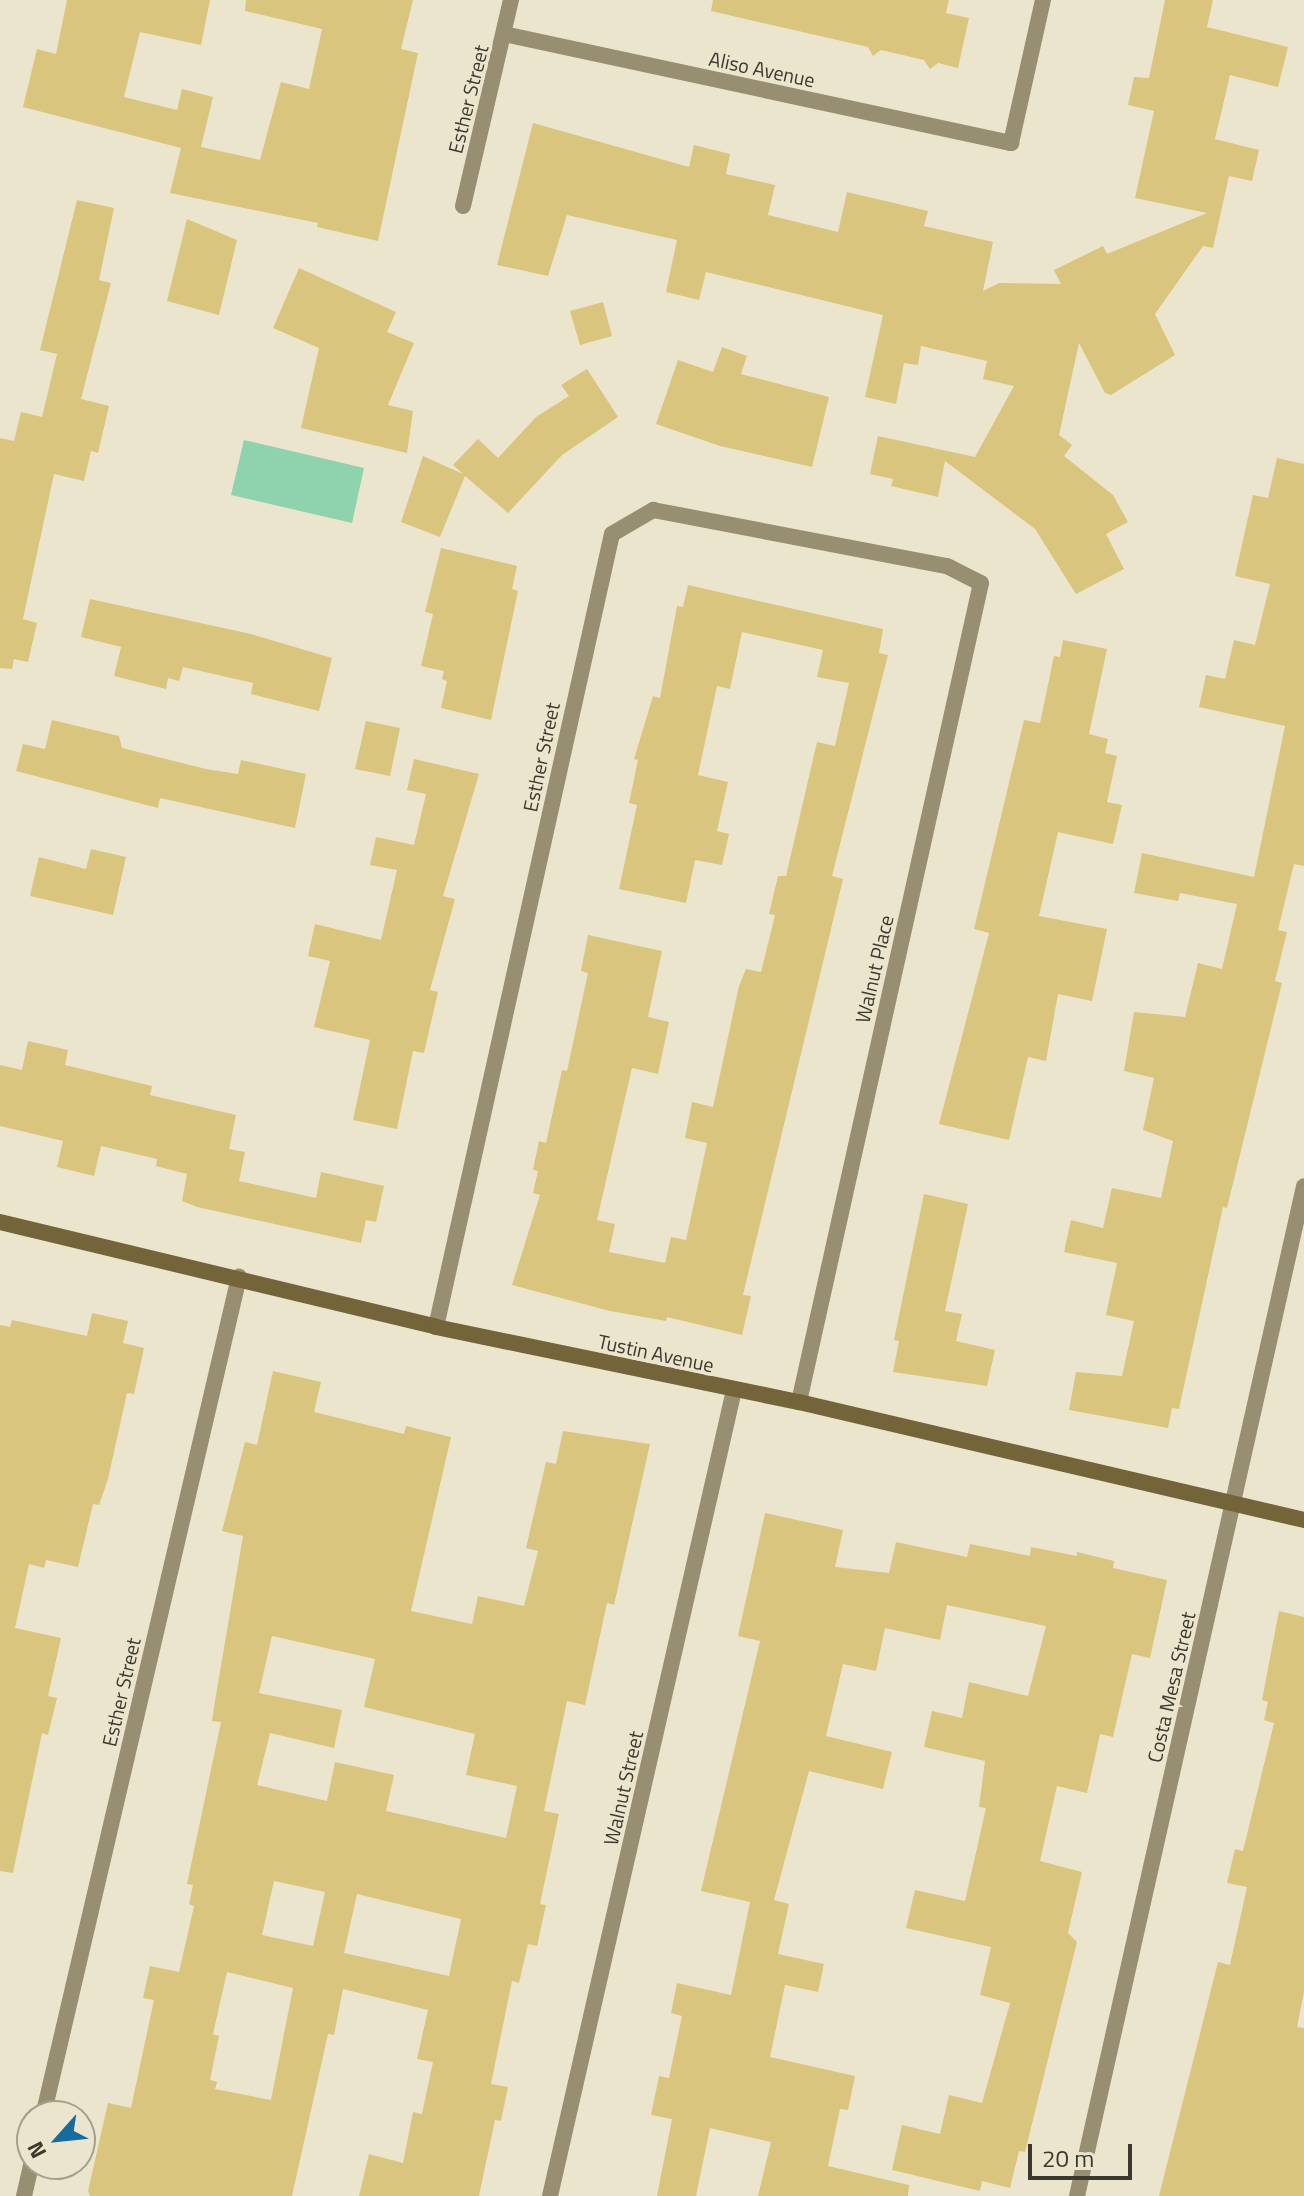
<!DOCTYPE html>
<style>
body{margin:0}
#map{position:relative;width:1304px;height:2196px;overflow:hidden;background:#ece5cd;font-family:"Titillium Web",sans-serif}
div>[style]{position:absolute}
.green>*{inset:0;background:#8fd2ae}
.building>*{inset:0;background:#dac57e}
.street>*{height:16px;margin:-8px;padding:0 8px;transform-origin:8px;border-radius:8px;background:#988e72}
.secondary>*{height:16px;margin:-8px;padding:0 8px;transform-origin:8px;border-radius:8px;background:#73643a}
span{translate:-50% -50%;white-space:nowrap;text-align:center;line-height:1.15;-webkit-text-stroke:7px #ece5cd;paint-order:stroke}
.street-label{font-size:20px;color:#3b382e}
.north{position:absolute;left:16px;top:2100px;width:80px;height:80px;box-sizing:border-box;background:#ece5cd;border:2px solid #a5a08d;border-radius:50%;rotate:243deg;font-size:22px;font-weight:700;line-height:32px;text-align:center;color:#3b382e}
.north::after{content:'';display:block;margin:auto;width:28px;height:36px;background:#166c9c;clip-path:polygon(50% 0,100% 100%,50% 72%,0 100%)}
.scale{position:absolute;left:1028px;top:2144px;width:104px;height:36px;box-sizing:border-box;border:4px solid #3b382e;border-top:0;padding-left:10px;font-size:24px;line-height:28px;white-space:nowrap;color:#3b382e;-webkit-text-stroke:6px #ece5cd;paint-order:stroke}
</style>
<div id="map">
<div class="green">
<div style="clip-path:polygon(244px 440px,364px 468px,352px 523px,231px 495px)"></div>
</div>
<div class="building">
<div style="clip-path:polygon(67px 0,210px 0,201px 45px,140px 32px,124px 97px,177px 110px,182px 89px,213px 97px,201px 147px,260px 160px,281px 82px,309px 89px,322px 29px,245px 11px,246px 0,413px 0,401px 49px,418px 53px,378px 241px,317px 227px,318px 223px,170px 193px,181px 148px,23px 107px,37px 49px,56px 54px)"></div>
<div style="clip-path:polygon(713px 0,949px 0,946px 13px,969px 18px,958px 68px,938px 63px,930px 69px,924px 60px,881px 50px,873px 56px,868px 47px,711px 11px)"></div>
<div style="clip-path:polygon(1165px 0,1213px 0,1207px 27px,1288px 47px,1278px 87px,1230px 75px,1215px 139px,1259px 150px,1252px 181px,1229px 176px,1213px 248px,1203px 246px,1155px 314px,1175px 355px,1111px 395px,1105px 393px,1079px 343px,1059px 435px,1072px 445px,1064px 456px,1113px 495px,1128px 522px,1106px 534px,1124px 569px,1076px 594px,1035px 529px,945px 461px,938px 497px,891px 486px,893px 479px,870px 474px,878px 436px,975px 457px,1014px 386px,983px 379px,987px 361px,921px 346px,918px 365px,904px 363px,896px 404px,865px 397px,883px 315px,706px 272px,699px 300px,666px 292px,677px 240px,567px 215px,548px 276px,497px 265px,533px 123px,689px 167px,694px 145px,730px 154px,726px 174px,775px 185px,768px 215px,838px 232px,847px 192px,928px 211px,924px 226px,993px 242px,983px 291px,999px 283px,1061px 284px,1054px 270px,1103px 246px,1107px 254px,1207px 213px,1135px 198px,1154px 111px,1128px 105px,1134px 77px,1149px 78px)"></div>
<div style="clip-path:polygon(77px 200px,114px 208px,99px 280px,111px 283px,81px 399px,109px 406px,98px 453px,91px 451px,84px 481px,54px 474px,23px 619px,37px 623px,28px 662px,14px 659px,12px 669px,0 668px,0 438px,14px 441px,21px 412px,42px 417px,57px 354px,40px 350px)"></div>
<div style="clip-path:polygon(187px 219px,237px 240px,219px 315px,167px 301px)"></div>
<div style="clip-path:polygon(299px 268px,396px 312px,387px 332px,414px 343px,388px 405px,413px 411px,407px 453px,301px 428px,319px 348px,273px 328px)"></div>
<div style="clip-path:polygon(603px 302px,612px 336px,580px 345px,570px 311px)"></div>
<div style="clip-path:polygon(722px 347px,747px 356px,741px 374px,829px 397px,812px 467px,720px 446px,656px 424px,678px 360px,713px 372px)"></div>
<div style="clip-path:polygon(587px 369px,618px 417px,562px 455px,508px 513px,465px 476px,440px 537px,401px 522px,423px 456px,463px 474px,453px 465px,478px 439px,498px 458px,536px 417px,569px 396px,561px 385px)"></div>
<div style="clip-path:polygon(1277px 458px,1304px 464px,1304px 866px,1294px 864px,1278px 930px,1287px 932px,1275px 981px,1282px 983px,1227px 1208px,1223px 1207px,1179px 1409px,1172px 1408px,1168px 1428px,1069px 1410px,1076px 1372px,1122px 1376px,1134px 1321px,1106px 1315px,1117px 1263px,1064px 1252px,1071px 1220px,1103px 1228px,1112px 1188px,1161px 1198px,1173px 1141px,1143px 1130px,1154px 1078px,1124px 1071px,1134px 1012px,1185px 1017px,1198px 963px,1222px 969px,1237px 904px,1180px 893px,1178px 901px,1134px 893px,1142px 853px,1254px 877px,1285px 726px,1199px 707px,1206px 675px,1225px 679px,1234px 640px,1255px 645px,1270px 584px,1235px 576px,1253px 495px,1268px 498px)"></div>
<div style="clip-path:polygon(441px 548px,517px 566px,512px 589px,518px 591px,491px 720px,441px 708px,447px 681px,442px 679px,444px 671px,421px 666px,433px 614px,425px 612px)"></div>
<div style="clip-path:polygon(688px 585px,883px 629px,879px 653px,888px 655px,832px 876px,843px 879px,743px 1295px,751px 1296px,742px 1335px,667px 1317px,666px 1321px,610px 1311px,512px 1285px,540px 1195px,533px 1193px,538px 1171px,533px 1170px,539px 1141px,546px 1143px,562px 1070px,567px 1071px,588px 973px,581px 971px,588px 935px,662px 951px,648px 1017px,669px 1022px,658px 1074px,632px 1068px,597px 1220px,615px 1224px,609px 1252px,665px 1263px,671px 1237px,686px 1240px,707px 1143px,685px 1138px,692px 1102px,713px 1107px,739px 986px,746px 969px,761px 972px,775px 915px,769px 914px,778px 876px,786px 876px,817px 742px,835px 746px,849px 683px,817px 677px,823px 650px,742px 632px,730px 689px,717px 686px,698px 775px,728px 782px,717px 831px,729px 834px,722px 865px,695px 860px,686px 903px,619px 889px,637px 805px,629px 803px,638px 760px,634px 759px,653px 696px,660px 698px,677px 606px,683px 607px)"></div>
<div style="clip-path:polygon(90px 599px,251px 634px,332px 658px,319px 711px,251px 694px,253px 683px,183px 667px,179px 681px,168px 678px,166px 689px,114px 676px,121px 647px,81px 637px)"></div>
<div style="clip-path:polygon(1063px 640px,1107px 649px,1089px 734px,1108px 739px,1105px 753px,1117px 756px,1107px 802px,1122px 805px,1113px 844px,1058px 832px,1039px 916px,1107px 929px,1092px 1001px,1058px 994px,1046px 1061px,1028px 1057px,1009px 1140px,939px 1124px,989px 933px,974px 929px,1024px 720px,1040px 723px,1054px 656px,1060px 657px)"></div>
<div style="clip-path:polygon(52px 720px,119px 736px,122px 748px,206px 769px,238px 774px,241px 760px,306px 774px,295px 828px,160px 798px,158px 808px,16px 771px,23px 744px,45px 749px)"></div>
<div style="clip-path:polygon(366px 721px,400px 728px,390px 776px,355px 769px)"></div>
<div style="clip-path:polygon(414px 759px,479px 774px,443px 896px,455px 899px,430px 990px,438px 992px,424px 1053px,413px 1051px,397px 1129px,353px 1120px,370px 1040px,314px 1027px,330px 961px,308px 956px,315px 924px,381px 940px,397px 870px,370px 865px,376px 837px,414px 845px,426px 794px,407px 790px)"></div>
<div style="clip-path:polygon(91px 849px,126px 857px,113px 915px,30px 896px,39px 857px,86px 869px)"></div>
<div style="clip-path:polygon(28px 1041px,68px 1050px,65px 1065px,152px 1086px,150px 1095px,236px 1115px,229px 1149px,245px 1152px,239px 1181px,316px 1198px,321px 1172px,384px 1186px,376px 1222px,366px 1220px,361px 1243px,197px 1207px,182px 1201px,187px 1174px,156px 1166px,157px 1159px,101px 1146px,94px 1176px,57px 1167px,63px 1141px,0 1126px,0 1065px,22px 1070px)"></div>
<div style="clip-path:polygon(924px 1194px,968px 1204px,945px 1311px,962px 1314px,956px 1341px,995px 1350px,987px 1386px,893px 1372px,899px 1341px,894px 1340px)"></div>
<div style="clip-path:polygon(92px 1313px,128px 1321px,123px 1343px,144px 1348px,134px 1394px,127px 1393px,108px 1479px,99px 1505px,93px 1504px,78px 1567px,46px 1560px,44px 1568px,29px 1564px,15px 1628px,61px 1638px,48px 1696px,57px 1698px,48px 1735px,42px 1733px,13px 1873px,0 1871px,0 1325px,10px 1327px,12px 1320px,87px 1336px)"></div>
<div style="clip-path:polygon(evenodd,273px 1371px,321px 1382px,314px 1412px,404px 1434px,406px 1426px,451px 1437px,411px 1611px,472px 1624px,478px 1596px,524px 1606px,538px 1551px,526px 1548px,546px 1462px,556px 1464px,563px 1431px,650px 1444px,614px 1605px,607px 1603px,585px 1705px,567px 1701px,544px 1811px,559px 1814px,540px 1904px,546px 1905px,537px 1946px,528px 1944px,519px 1983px,512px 1981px,491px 2084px,508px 2087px,501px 2121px,495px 2120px,479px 2196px,359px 2196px,369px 2154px,403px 2163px,413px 2112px,422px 2114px,433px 2062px,417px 2059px,428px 2010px,343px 1989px,334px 2035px,328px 2034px,292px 2196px,90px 2196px,88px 2191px,108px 2103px,131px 2108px,154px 2000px,143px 1998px,150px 1966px,179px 1972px,194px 1906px,189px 1904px,193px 1885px,187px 1884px,221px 1722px,212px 1721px,215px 1701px,243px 1536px,222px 1531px,245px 1442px,257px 1445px,273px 1371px,272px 1636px,375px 1659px,364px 1707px,475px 1734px,466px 1775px,517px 1786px,506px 1838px,386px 1811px,394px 1775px,335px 1762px,327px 1801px,257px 1785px,270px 1733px,334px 1748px,342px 1710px,259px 1693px,272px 1636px,273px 1371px,274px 1881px,325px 1892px,313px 1946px,262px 1935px,274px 1881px,273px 1371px,357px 1894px,461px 1919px,449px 1976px,344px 1953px,357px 1894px,273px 1371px,227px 1972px,293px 1988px,271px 2100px,215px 2089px,217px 2082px,210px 2080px,219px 2036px,213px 2034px,227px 1972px)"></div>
<div style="clip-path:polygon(765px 1513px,843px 1530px,835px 1567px,889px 1573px,896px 1542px,967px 1557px,970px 1544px,1030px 1556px,1031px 1547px,1077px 1556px,1077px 1552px,1114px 1561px,1113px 1568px,1167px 1580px,1150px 1658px,1132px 1654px,1113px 1737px,1100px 1734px,1087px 1793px,1057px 1786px,1040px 1861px,1082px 1872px,1068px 1933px,1077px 1942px,1025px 2152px,1019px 2151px,1010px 2188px,982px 2181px,980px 2191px,892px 2170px,902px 2125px,940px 2134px,949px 2095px,982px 2103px,1010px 2003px,980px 1995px,991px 1947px,906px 1928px,915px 1890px,965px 1901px,986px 1808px,979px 1807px,985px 1761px,924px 1747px,932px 1711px,962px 1718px,969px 1682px,1028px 1696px,1046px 1626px,947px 1605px,940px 1640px,885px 1628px,876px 1671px,843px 1664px,826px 1736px,892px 1752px,883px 1789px,809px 1771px,774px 1900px,789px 1904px,778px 1954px,824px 1964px,818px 1992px,785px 1985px,770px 2057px,855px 2076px,848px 2110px,840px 2109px,828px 2166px,909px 2185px,908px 2196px,758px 2196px,771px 2142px,710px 2128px,696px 2196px,657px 2196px,672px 2119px,651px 2115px,659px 2076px,669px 2078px,682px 2016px,671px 2013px,677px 1983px,731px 1995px,750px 1902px,701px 1891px,760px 1641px,738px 1636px)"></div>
<div style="clip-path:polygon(1279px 1611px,1304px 1617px,1304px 1992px,1297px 2027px,1304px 2028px,1304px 2196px,1159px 2196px,1218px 1962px,1230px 1965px,1247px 1887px,1227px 1883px,1235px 1849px,1243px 1851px,1274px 1723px,1264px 1720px,1268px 1702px,1262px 1700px)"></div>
</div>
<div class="street">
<div style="left:504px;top:34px;width:519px;rotate:12.13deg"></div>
<div style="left:1011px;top:143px;width:147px;rotate:-77.4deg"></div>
<div style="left:463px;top:206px;width:212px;rotate:-76.9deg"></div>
<div style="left:436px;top:1327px;width:812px;rotate:-77.49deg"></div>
<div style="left:612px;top:534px;width:48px;rotate:-30.3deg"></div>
<div style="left:653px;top:510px;width:299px;rotate:10.8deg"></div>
<div style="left:947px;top:566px;width:38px;rotate:27deg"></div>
<div style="left:981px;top:583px;width:839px;rotate:102.53deg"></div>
<div style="left:43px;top:2116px;width:862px;rotate:-76.85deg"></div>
<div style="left:24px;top:2196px;width:36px;rotate:-77deg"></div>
<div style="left:550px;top:2196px;width:827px;rotate:-77.14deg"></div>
<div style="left:1077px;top:2196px;width:1035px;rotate:-77.33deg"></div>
</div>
<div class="secondary">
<div style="left:0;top:1222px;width:448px;rotate:13.5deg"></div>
<div style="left:436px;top:1327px;width:371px;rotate:11.7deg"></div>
<div style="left:799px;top:1402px;width:519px;rotate:13.15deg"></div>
</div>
<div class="street-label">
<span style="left:762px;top:69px;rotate:12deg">Aliso Avenue</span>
<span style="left:468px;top:99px;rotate:-76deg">Esther Street</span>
<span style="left:541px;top:757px;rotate:-78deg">Esther Street</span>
<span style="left:874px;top:969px;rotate:-77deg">Walnut Place</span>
<span style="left:656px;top:1353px;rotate:12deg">Tustin Avenue</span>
<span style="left:1171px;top:1687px;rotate:-77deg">Costa Mesa Street</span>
<span style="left:121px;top:1692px;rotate:-77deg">Esther Street</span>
<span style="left:623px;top:1788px;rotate:-77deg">Walnut Street</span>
</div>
<div class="north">N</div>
<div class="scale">20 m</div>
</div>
